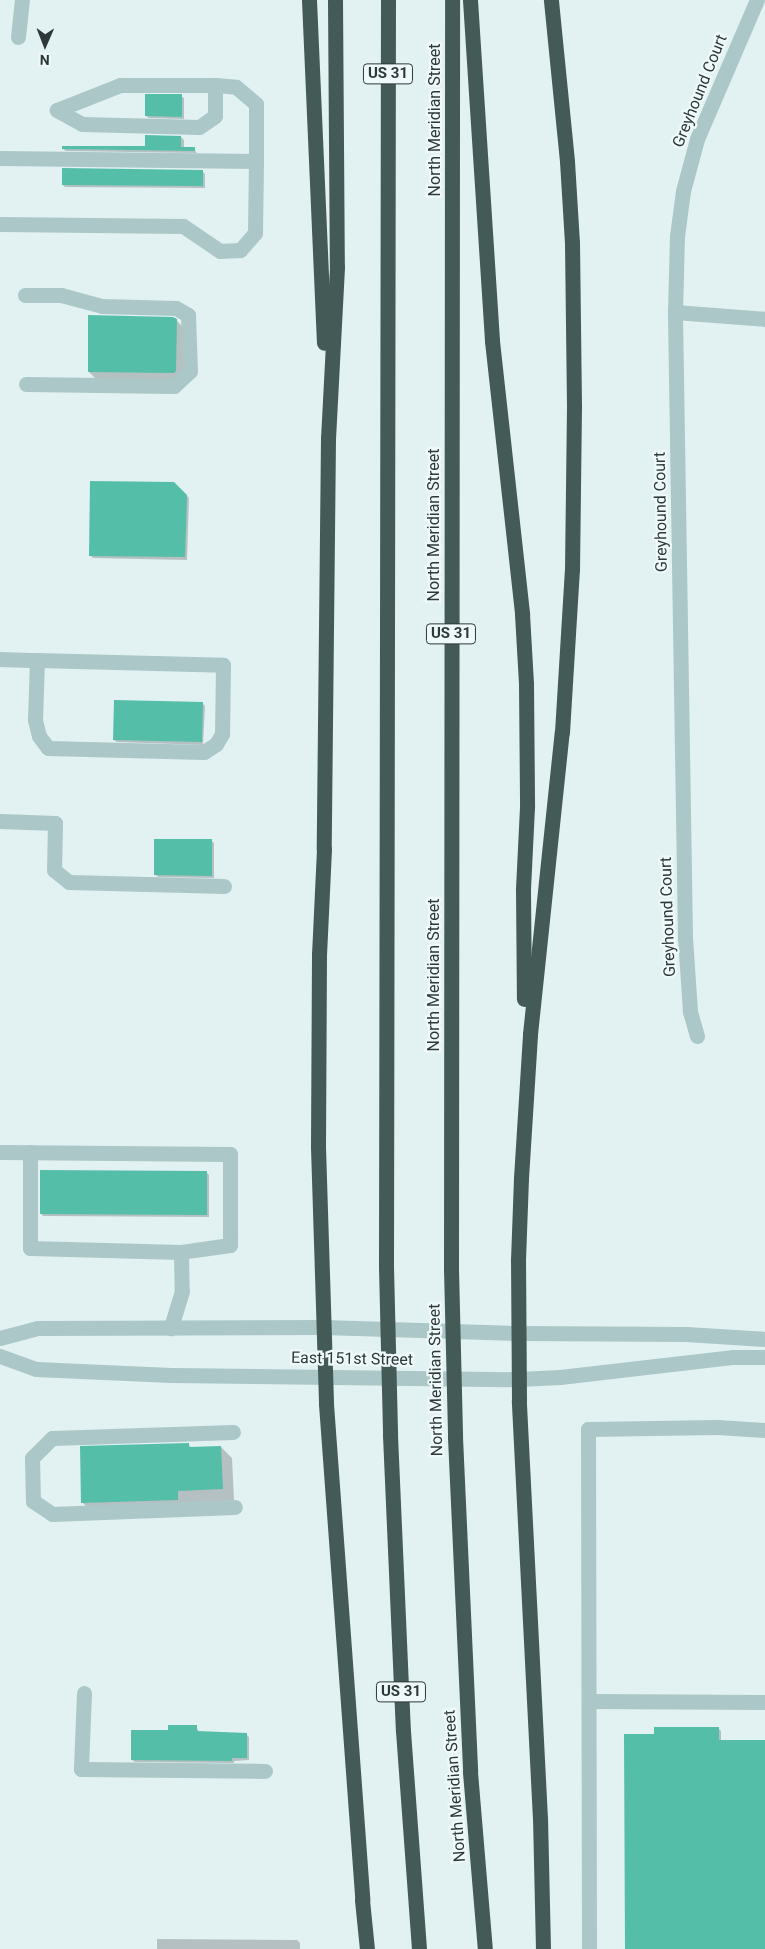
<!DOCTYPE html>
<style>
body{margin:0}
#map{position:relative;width:765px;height:1949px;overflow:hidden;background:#e2f1f2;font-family:Roboto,sans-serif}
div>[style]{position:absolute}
.shadow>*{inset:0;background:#0003}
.building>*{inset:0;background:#55bea8}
.minor>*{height:15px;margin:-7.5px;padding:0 7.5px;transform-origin:7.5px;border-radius:7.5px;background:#abc7c7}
.highway>*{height:15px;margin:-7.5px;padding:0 7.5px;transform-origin:7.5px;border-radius:7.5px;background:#445a57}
.highway-bridge>*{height:15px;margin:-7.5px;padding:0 7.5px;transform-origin:7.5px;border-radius:7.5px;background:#445a57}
span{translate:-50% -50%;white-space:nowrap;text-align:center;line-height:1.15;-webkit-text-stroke:4.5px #eff9fa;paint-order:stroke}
.shield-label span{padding:1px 4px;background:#eff9fa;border:1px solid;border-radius:4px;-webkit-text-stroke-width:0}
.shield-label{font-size:15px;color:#2c3938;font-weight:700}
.street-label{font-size:16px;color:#2c3938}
.north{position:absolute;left:20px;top:20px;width:50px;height:50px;-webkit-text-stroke:4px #eff9fa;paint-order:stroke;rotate:181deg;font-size:14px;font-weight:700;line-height:20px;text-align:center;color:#2c3938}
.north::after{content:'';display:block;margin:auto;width:18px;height:22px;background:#2c3938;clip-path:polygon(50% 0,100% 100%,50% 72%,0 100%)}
</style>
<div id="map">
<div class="shadow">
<div style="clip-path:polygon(181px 96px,184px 98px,184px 119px,149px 118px,146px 116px)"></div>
<div style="clip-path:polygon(181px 137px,184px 140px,184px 149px,194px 149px,197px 153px,66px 151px,63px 149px,146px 147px)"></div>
<div style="clip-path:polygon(202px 171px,205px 174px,205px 188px,65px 187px,63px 185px)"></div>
<div style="clip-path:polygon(176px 320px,188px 332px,187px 383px,100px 383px,89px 372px)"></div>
<div style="clip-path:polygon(173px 483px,189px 498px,187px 560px,93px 558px,90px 555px)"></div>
<div style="clip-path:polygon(202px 703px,205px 706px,203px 745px,117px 742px,114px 740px)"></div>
<div style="clip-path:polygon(211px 840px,214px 843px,214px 878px,158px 877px,155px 874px)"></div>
<div style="clip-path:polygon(207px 1173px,209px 1175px,209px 1217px,43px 1216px,41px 1213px)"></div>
<div style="clip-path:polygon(188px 1444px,192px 1448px,221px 1447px,232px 1458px,234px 1500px,94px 1514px,83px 1503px,81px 1448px)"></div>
<div style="clip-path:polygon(196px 1726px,199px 1732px,246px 1734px,249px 1737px,249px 1760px,234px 1761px,234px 1763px,135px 1762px,132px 1760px,169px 1731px)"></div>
<div style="clip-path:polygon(718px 1728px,721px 1731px,721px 1741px,765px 1741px,765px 1949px,626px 1949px,655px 1735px)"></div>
<div style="clip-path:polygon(157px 1939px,297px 1940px,300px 1943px,300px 1949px,157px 1949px)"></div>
</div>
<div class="building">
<div style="clip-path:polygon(145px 94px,182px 94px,182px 117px,145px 116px)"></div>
<div style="clip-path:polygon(145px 135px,181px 136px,181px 147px,195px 147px,195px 151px,62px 149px,62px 146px,145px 146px)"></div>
<div style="clip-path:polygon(62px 168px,203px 170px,203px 186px,62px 185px)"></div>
<div style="clip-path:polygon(88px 315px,173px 317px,177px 319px,176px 371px,174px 373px,88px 372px)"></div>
<div style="clip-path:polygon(90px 481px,174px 482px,187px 495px,185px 557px,89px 556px)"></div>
<div style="clip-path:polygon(114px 700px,203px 702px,202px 742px,113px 740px)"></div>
<div style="clip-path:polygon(154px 839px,212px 839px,212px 876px,154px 875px)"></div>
<div style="clip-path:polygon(40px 1170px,207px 1171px,207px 1215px,40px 1214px)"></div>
<div style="clip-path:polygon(189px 1443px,189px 1447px,221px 1446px,223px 1489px,178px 1491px,178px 1500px,81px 1503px,80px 1446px)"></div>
<div style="clip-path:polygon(168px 1725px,197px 1725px,197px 1731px,247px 1733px,247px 1758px,232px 1758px,232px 1761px,131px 1760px,131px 1730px,168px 1730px)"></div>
<div style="clip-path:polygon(654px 1727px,719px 1727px,719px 1740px,765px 1740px,765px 1949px,625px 1949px,624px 1734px,654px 1734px)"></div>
</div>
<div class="minor">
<div style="left:18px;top:37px;width:37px;rotate:-84deg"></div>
<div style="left:120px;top:85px;width:95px"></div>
<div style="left:215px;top:85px;width:31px;rotate:90deg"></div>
<div style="left:215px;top:116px;width:19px;rotate:145deg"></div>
<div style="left:199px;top:127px;width:117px;rotate:-178.5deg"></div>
<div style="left:82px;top:124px;width:29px;rotate:-151deg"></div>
<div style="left:57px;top:110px;width:68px;rotate:-21.6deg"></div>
<div style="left:215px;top:85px;width:21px;rotate:5deg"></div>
<div style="left:236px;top:87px;width:26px;rotate:40deg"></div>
<div style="left:256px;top:104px;width:57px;rotate:90deg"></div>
<div style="left:0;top:158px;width:256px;rotate:0.7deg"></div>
<div style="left:256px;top:161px;width:72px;rotate:90.8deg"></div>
<div style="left:255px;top:233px;width:23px;rotate:131deg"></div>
<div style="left:240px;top:250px;width:20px;rotate:177deg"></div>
<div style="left:220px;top:251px;width:45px;rotate:-146deg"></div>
<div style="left:183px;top:226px;width:183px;rotate:-179.4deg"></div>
<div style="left:25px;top:295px;width:36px"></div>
<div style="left:61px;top:295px;width:42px;rotate:15deg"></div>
<div style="left:102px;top:306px;width:74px;rotate:1.5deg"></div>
<div style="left:176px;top:308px;width:14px;rotate:30deg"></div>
<div style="left:188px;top:315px;width:56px;rotate:88deg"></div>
<div style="left:190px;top:371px;width:22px;rotate:137deg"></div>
<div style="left:174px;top:386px;width:148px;rotate:-179.2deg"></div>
<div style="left:675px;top:312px;width:90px;rotate:4.4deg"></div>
<div style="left:0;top:659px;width:37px;rotate:2deg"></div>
<div style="left:37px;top:660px;width:186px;rotate:1.5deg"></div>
<div style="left:223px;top:665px;width:69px;rotate:90.8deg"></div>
<div style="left:222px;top:734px;width:12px;rotate:121deg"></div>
<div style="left:216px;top:744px;width:14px;rotate:146deg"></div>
<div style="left:204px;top:752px;width:156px;rotate:-178.5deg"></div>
<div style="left:48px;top:748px;width:15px;rotate:-127deg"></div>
<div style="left:39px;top:736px;width:16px;rotate:-104deg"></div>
<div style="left:35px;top:720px;width:60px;rotate:-88.1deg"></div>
<div style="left:0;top:821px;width:55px;rotate:2.1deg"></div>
<div style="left:55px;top:823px;width:47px;rotate:91.2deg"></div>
<div style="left:54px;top:870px;width:19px;rotate:39deg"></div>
<div style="left:69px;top:882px;width:155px;rotate:1.5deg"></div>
<div style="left:697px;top:1036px;width:26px;rotate:-106deg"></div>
<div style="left:690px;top:1011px;width:74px;rotate:-93.9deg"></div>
<div style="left:685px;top:937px;width:625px;rotate:-90.92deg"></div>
<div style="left:675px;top:312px;width:76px;rotate:-88.5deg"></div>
<div style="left:677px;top:236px;width:45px;rotate:-82.4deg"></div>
<div style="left:683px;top:191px;width:54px;rotate:-74.9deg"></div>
<div style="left:697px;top:139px;width:151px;rotate:-66.7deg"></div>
<div style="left:0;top:1152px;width:230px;rotate:0.5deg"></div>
<div style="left:230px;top:1154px;width:91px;rotate:90deg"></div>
<div style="left:230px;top:1245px;width:49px;rotate:171.9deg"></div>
<div style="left:181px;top:1252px;width:39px;rotate:89deg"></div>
<div style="left:182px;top:1291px;width:39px;rotate:107deg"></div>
<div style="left:30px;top:1152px;width:96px;rotate:90deg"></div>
<div style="left:30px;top:1248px;width:151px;rotate:1.5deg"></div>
<div style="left:0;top:1338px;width:38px;rotate:-15deg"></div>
<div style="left:37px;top:1328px;width:286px;rotate:-0.2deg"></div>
<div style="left:323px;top:1327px;width:195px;rotate:1.8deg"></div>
<div style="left:518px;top:1333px;width:168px;rotate:0.3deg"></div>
<div style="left:686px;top:1334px;width:79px;rotate:3.6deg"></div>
<div style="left:0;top:1356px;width:38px;rotate:20deg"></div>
<div style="left:36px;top:1369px;width:135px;rotate:2.5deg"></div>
<div style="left:171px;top:1375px;width:348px;rotate:0.7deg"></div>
<div style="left:519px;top:1379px;width:41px;rotate:-2.8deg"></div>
<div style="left:560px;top:1377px;width:175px;rotate:-6.6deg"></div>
<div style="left:734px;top:1357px;width:31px"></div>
<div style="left:233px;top:1432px;width:181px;rotate:178.1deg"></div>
<div style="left:52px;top:1438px;width:28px;rotate:135deg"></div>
<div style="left:32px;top:1458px;width:43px;rotate:88.7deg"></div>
<div style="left:33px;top:1501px;width:23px;rotate:34deg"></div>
<div style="left:52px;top:1514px;width:183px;rotate:-2.2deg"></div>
<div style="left:84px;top:1693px;width:76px;rotate:92.3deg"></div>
<div style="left:81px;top:1769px;width:184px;rotate:0.6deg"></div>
<div style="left:589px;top:1701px;width:176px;rotate:0.3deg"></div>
<div style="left:589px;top:1949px;width:520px;rotate:-90.11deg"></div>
<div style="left:588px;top:1429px;width:130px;rotate:-0.9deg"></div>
<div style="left:718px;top:1427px;width:47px;rotate:3.7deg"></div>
</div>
<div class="highway">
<div style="left:309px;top:0;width:343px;rotate:87.5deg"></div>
<div style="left:335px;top:0;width:267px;rotate:89.6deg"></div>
<div style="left:337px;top:267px;width:171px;rotate:93deg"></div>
<div style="left:328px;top:438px;width:411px;rotate:90.6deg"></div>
<div style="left:324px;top:849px;width:105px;rotate:92.7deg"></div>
<div style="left:319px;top:954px;width:193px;rotate:90.3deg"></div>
<div style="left:318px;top:1147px;width:257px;rotate:88.2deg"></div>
<div style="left:326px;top:1404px;width:497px;rotate:85.8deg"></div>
<div style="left:362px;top:1900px;width:49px;rotate:84.2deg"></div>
<div style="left:470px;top:0;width:342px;rotate:86.3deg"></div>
<div style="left:492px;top:341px;width:275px;rotate:83.7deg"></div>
<div style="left:522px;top:614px;width:70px;rotate:86.7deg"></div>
<div style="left:526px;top:684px;width:123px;rotate:89.5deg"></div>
<div style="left:527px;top:807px;width:83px;rotate:92.8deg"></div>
<div style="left:523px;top:890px;width:109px;rotate:89.5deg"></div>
<div style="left:386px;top:1267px;width:1267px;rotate:-89.91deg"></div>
<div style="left:451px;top:1269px;width:1269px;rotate:-89.95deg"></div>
<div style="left:390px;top:1435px;width:296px;rotate:87.5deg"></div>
<div style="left:403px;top:1731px;width:219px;rotate:85.8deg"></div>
<div style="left:455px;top:1437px;width:335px;rotate:87.4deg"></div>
<div style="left:470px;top:1772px;width:178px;rotate:85.2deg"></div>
<div style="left:543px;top:1949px;width:130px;rotate:-91.3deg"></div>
<div style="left:540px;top:1819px;width:419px;rotate:-92.9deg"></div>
<div style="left:519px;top:1401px;width:141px;rotate:-90.4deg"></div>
<div style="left:518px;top:1260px;width:82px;rotate:-87.9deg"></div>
<div style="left:521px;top:1178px;width:144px;rotate:-86.4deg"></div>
<div style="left:530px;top:1034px;width:304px;rotate:-84deg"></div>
<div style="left:562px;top:732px;width:162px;rotate:-86.5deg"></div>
<div style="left:572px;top:570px;width:164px;rotate:-89.3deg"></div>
<div style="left:574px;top:406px;width:163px;rotate:-90.7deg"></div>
<div style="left:572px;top:243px;width:82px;rotate:-93.5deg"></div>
<div style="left:567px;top:161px;width:162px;rotate:-95.7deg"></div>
</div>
<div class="highway-bridge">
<div style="left:386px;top:1267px;width:168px;rotate:88.6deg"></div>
<div style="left:451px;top:1269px;width:168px;rotate:88.6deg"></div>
</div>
<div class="shield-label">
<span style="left:388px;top:74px">US 31</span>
<span style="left:451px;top:634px">US 31</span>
<span style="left:401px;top:1692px">US 31</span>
</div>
<div class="street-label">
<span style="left:700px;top:91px;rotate:-68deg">Greyhound Court</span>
<span style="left:435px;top:120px;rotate:-90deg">North Meridian Street</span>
<span style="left:661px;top:512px;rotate:-91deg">Greyhound Court</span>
<span style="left:434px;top:525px;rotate:-90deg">North Meridian Street</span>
<span style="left:668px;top:917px;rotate:-92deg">Greyhound Court</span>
<span style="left:434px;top:975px;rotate:-90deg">North Meridian Street</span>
<span style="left:352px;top:1359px;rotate:1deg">East 151st Street</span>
<span style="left:436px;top:1380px;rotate:-91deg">North Meridian Street</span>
<span style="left:455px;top:1786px;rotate:-94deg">North Meridian Street</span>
</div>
<div class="north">N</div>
</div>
